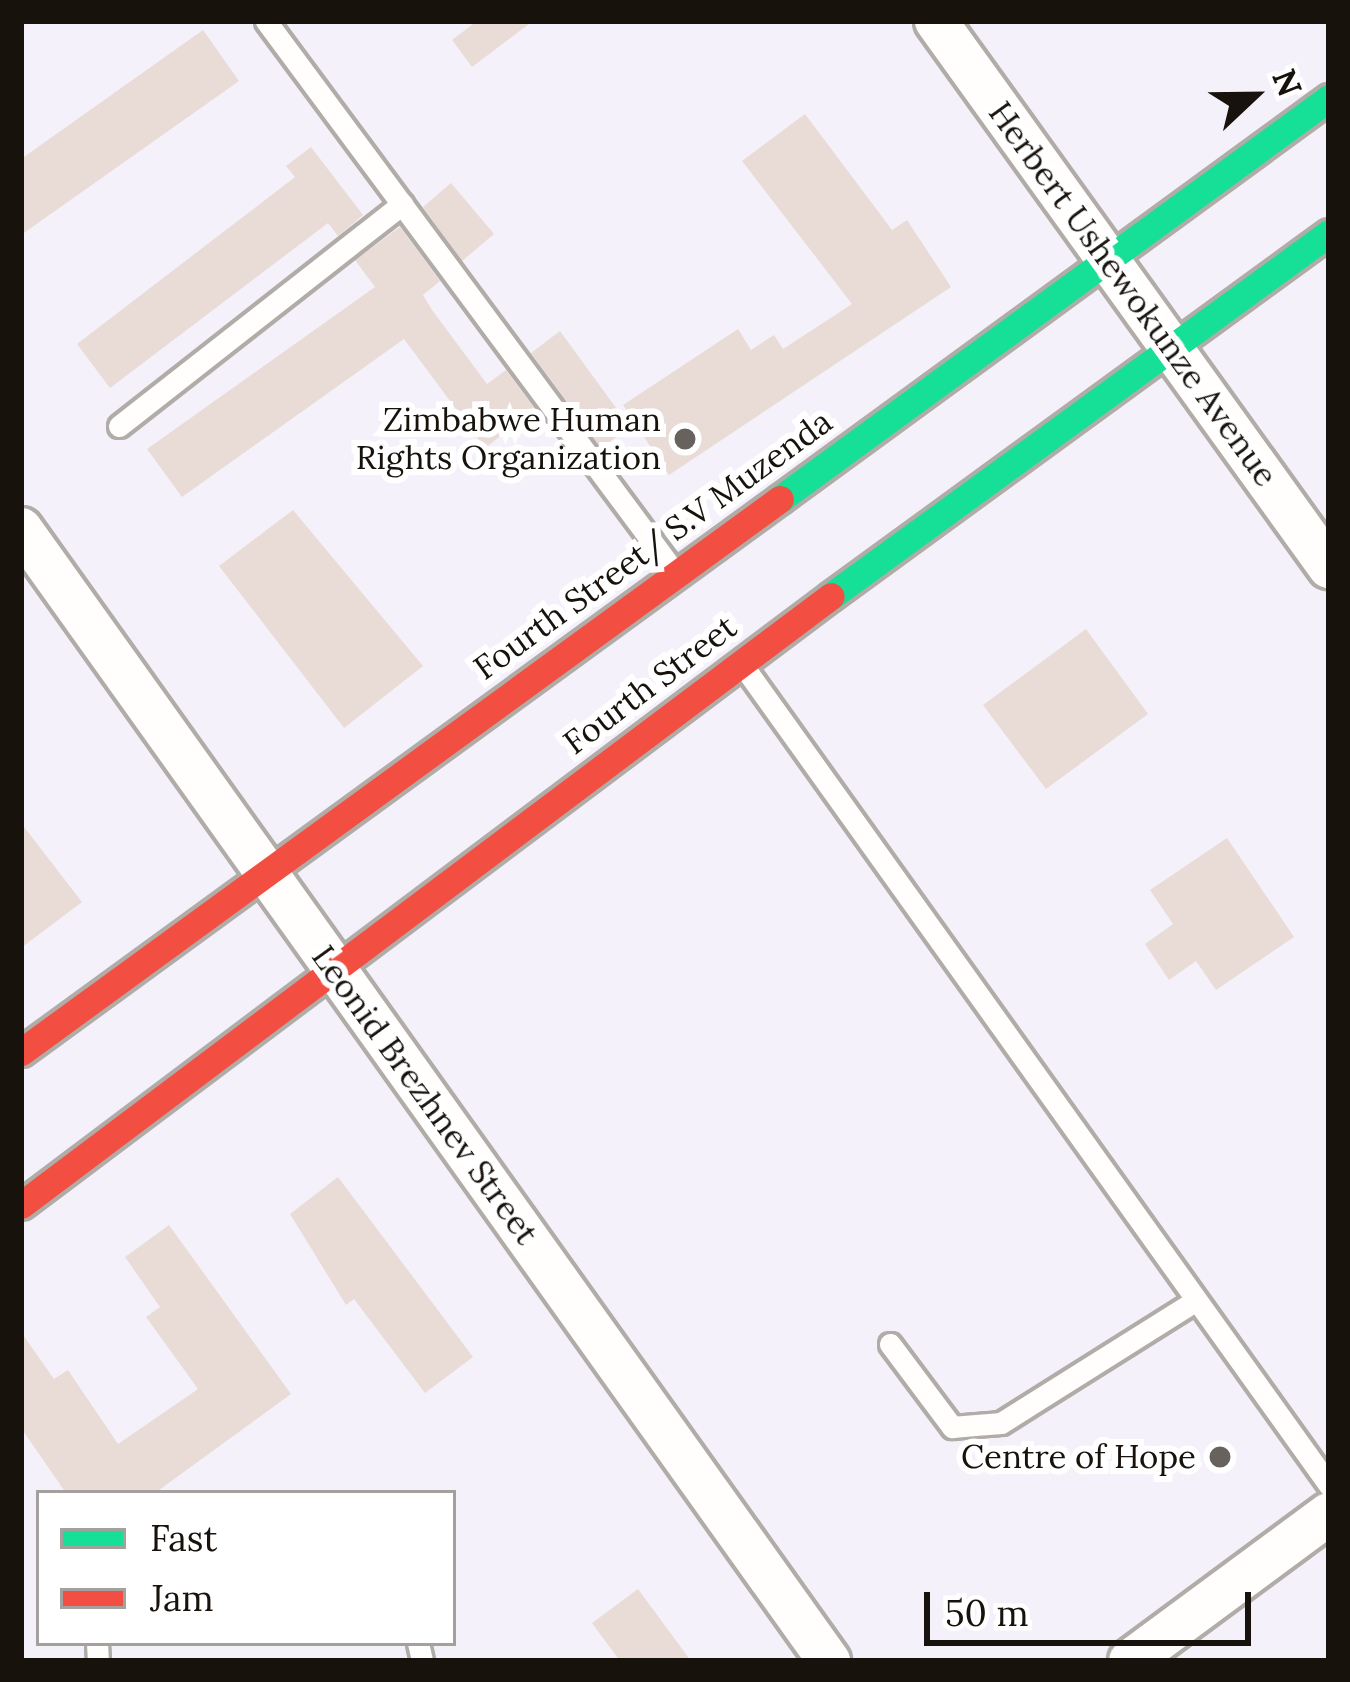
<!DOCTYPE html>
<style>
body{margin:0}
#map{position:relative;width:1350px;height:1682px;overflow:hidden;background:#fcf8f4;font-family:Lora,serif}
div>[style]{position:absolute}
.commercial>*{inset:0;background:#f5f1fa}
.building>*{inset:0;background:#e9dbd6}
.roads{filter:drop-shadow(3px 0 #b1aca7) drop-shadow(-3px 0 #b1aca7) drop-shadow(0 3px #b1aca7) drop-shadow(0 -3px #b1aca7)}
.lane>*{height:21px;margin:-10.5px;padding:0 10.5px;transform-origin:10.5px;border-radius:10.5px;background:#fffefd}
.street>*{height:42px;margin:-21px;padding:0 21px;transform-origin:21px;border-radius:21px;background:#fffefd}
.fast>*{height:27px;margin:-13.5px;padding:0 13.5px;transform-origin:13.5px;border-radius:13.5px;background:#16e098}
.jam>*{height:27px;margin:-13.5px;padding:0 13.5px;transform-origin:13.5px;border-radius:13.5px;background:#f24e42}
.dots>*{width:33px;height:33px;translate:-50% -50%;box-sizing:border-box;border:6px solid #fff;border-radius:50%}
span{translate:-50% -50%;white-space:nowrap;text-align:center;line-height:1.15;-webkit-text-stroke:12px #fff;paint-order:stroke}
.street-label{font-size:33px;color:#18120d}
.poi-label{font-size:33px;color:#18120d}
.right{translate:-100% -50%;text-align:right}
.frame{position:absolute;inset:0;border:24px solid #18120d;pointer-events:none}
.legend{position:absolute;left:36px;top:1490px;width:420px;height:156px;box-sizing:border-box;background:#fff;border:3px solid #a3a09e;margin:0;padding:15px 21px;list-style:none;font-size:36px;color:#18120d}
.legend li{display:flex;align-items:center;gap:24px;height:60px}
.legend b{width:60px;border:3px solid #a3a09e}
.north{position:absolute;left:1194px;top:36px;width:120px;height:120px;-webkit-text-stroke:9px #fff;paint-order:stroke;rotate:68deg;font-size:33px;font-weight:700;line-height:48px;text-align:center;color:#18120d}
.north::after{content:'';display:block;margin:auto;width:42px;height:54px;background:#18120d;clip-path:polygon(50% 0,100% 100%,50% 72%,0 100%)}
.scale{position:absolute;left:924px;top:1592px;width:327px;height:54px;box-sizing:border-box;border:6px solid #18120d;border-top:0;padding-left:15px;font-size:36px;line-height:42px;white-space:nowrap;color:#18120d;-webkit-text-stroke:9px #fff;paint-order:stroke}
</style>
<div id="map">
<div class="commercial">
<div style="clip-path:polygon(evenodd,21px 21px,1329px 21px,1329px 1661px,21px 1661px,21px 21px,39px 1493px,453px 1493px,453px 1643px,39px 1643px,39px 1493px)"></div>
</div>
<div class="building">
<div style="clip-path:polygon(477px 21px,533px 21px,472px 67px,452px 40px)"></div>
<div style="clip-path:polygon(203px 30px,239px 81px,21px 235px,21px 159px)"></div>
<div style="clip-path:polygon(805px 114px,892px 230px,907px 220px,951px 287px,669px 475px,623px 405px,738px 329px,751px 350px,774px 335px,783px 349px,852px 304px,742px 161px)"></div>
<div style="clip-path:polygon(311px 147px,363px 215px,338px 236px,328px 223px,110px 388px,77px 344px,295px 177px,286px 166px)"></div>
<div style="clip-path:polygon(451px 183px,494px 234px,462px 261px,423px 207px)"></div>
<div style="clip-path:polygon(400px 227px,440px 281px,423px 295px,432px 310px,487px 384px,506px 370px,535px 409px,485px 448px,404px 339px,182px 497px,147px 449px,375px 287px,355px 260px)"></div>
<div style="clip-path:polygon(560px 331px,630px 427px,601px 448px,531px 353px)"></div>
<div style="clip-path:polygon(293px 510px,423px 666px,344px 728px,219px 566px)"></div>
<div style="clip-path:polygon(1086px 629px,1148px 714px,1046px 789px,983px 705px)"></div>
<div style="clip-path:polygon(21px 823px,82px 902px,21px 948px)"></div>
<div style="clip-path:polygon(1227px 838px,1294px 937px,1216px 990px,1196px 961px,1169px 980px,1145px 944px,1173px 924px,1150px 890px)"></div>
<div style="clip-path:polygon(338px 1177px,473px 1357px,425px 1393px,354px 1299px,346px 1305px,290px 1214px)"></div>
<div style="clip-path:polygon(169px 1225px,291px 1394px,155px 1493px,66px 1493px,21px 1428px,21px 1332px,54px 1379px,68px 1370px,118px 1444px,198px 1389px,146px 1317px,160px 1307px,125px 1257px)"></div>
<div style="clip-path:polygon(638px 1589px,691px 1661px,620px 1661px,592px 1623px)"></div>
</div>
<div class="roads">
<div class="lane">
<div style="left:266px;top:21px;width:683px;rotate:53.45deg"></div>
<div style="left:119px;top:426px;width:360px;rotate:-38.1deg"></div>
<div style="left:744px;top:667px;width:1006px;rotate:54.43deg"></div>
<div style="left:890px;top:1344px;width:104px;rotate:53.2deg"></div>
<div style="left:952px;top:1427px;width:49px;rotate:-4.7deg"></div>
<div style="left:1001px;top:1423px;width:227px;rotate:-32.2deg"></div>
<div style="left:97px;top:1643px;width:18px;rotate:87deg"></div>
<div style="left:418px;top:1643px;width:18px;rotate:77deg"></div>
</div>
<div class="street">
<div style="left:936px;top:21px;width:673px;rotate:54.25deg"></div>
<div style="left:21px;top:529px;width:1391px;rotate:54.48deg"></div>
<div style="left:1130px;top:1661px;width:247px;rotate:-36.5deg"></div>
</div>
<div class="fast">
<div style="left:780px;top:499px;width:680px;rotate:-36.15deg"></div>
<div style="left:831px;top:596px;width:616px;rotate:-36.09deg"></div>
</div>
<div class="jam">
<div style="left:21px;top:1052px;width:939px;rotate:-36.08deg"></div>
<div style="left:21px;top:1205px;width:1013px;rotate:-36.94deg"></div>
</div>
</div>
<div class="dots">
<div style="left:685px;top:439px;background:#68625e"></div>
<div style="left:1220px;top:1457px;background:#68625e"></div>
</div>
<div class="street-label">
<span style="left:1133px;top:294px;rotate:54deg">Herbert Ushewokunze Avenue</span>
<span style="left:653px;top:545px;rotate:-36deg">Fourth Street/ S.V Muzenda</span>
<span style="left:650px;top:685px;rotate:-37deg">Fourth Street</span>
<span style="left:425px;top:1095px;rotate:54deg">Leonid Brezhnev Street</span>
</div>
<div class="poi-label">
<span class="right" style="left:661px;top:439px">Zimbabwe Human<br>Rights Organization</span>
<span class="right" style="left:1196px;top:1457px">Centre of Hope</span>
</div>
<div class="frame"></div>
<ul class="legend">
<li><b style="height:15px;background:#16e098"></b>Fast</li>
<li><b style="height:15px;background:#f24e42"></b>Jam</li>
</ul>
<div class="north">N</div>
<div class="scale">50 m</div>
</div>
